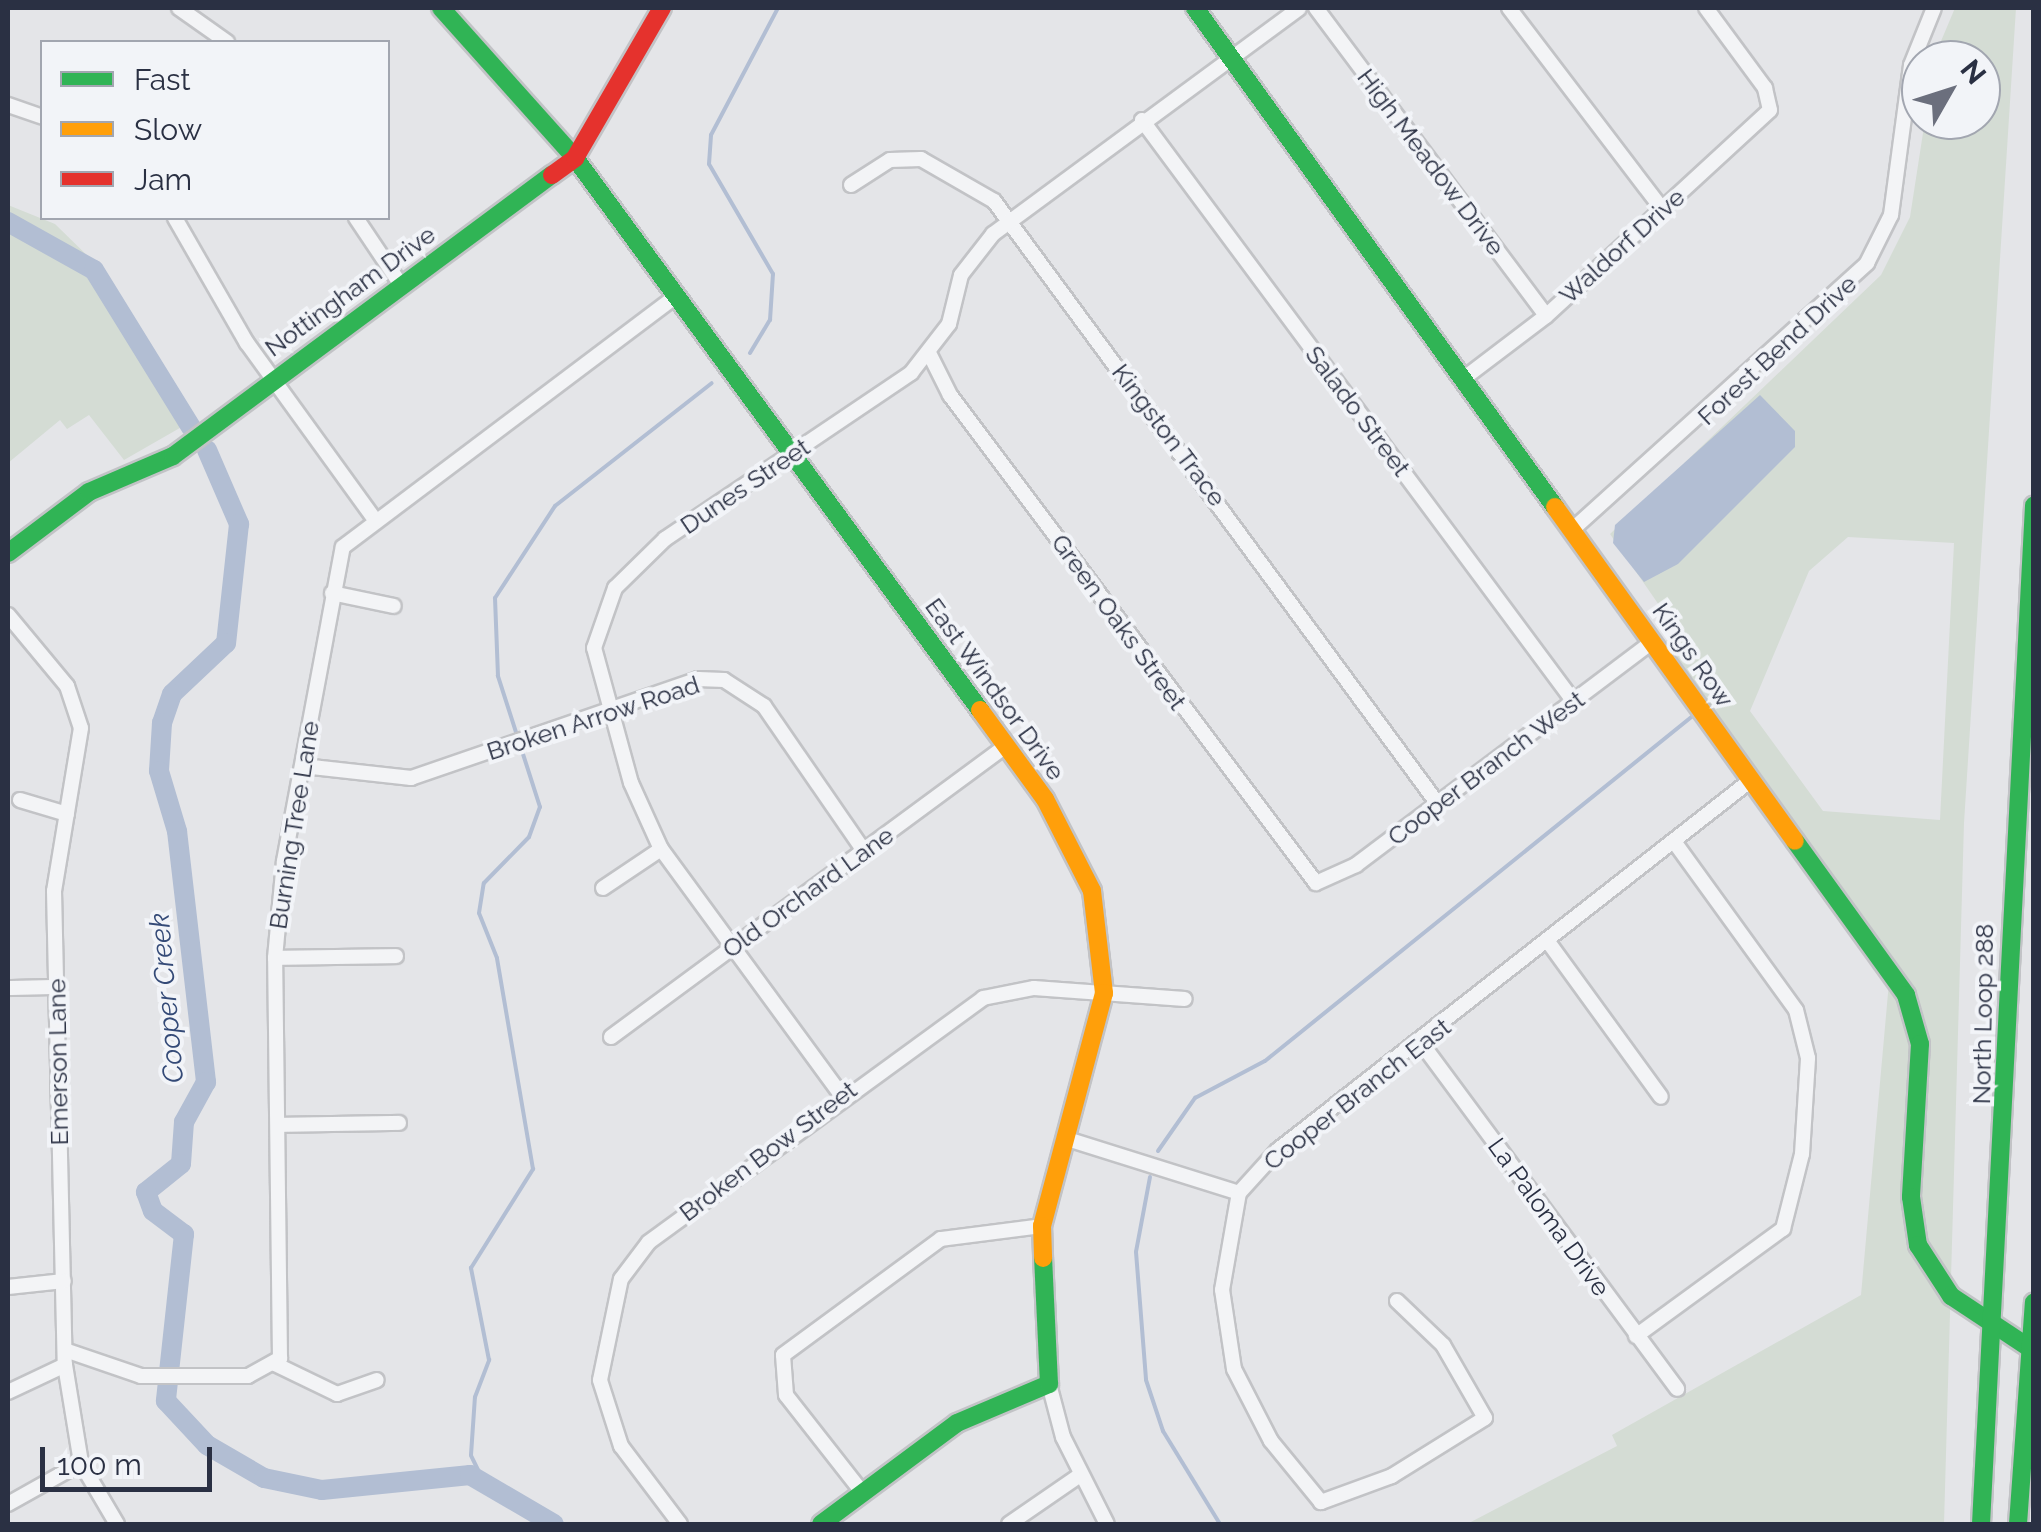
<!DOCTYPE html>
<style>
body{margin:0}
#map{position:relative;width:2041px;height:1532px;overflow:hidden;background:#e4e5e8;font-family:Raleway,sans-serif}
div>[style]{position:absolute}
.green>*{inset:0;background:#d4dcd4}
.water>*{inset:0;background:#b2bed3}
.stream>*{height:4px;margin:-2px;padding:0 2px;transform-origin:2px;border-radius:2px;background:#b2bed3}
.river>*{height:20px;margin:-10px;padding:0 10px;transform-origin:10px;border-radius:10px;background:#b2bed3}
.roads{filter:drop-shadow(2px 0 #c2c3c6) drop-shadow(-2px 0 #c2c3c6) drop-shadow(0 2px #c2c3c6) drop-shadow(0 -2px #c2c3c6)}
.street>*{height:14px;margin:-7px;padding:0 7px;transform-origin:7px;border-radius:7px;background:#f3f4f6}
.fast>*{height:18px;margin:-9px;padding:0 9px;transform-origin:9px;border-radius:9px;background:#30b455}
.slow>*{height:18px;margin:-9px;padding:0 9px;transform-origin:9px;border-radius:9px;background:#ff9f0a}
.jam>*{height:18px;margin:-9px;padding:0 9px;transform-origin:9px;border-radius:9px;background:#e5322d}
span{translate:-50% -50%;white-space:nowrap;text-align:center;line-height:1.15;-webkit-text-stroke:8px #f2f4f8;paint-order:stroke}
.street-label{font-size:25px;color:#2a3043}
.water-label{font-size:28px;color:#344a77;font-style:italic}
.frame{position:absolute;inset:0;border:10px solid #2a3043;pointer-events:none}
.legend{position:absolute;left:40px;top:40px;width:350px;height:180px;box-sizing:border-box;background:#f2f4f8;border:2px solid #a2a6b0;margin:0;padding:12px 18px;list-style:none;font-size:30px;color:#2a3043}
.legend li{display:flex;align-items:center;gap:20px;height:50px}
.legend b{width:50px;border:2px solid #a2a6b0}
.north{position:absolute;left:1901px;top:40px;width:100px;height:100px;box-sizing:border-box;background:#f2f4f8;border:2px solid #a2a6b0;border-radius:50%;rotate:51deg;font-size:28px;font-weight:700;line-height:40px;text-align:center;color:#2a3043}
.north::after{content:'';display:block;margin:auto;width:35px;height:45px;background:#6b6f7d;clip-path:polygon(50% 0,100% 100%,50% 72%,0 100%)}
.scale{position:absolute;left:40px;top:1447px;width:172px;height:45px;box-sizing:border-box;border:5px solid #2a3043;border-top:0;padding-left:12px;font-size:30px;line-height:35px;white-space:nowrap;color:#2a3043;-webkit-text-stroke:8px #f2f4f8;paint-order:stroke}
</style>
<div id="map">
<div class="green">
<div style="clip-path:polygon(evenodd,1955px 8px,2016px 8px,1964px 823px,1944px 1524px,1467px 1524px,1617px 1446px,1612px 1435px,1861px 1295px,1890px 971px,1657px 651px,1673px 633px,1670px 621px,1610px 534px,1881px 275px,1910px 217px,1925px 120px,1981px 120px,1981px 60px,1933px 60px,1955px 8px,1848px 537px,1954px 543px,1940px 820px,1823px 811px,1750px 711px,1809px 571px,1848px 537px)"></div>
<div style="clip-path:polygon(8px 205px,55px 224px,100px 268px,192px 421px,124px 460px,89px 415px,67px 429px,60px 420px,8px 463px)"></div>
</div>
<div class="water">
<div style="clip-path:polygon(1760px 395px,1795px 431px,1795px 447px,1678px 564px,1644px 582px,1613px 543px,1615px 525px)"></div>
</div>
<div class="stream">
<div style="left:750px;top:353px;width:39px;rotate:-59deg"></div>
<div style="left:770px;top:320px;width:46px;rotate:-86.3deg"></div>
<div style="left:773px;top:274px;width:127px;rotate:-120.2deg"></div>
<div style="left:709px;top:164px;width:29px;rotate:-86deg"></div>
<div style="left:711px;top:135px;width:144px;rotate:-62.2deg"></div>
<div style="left:1158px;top:1151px;width:65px;rotate:-55.1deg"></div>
<div style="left:1195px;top:1098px;width:79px;rotate:-27.9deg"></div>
<div style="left:1265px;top:1061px;width:551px;rotate:-38.89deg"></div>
<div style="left:1150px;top:1177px;width:76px;rotate:100.6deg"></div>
<div style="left:1136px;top:1252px;width:128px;rotate:85.5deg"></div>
<div style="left:1146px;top:1380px;width:54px;rotate:71.6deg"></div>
<div style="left:1163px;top:1431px;width:109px;rotate:58.5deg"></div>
<div style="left:482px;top:1478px;width:25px;rotate:-116deg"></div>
<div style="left:471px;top:1455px;width:58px;rotate:-86.1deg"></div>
<div style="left:475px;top:1397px;width:40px;rotate:-69deg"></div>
<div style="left:489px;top:1360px;width:94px;rotate:-101.1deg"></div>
<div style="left:471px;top:1268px;width:117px;rotate:-57.9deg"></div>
<div style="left:533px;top:1169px;width:214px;rotate:-99.7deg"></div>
<div style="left:497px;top:958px;width:48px;rotate:-111.8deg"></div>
<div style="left:479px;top:913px;width:30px;rotate:-81deg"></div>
<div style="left:484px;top:883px;width:64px;rotate:-45.6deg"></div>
<div style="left:529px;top:837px;width:32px;rotate:-70deg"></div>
<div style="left:540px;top:807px;width:138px;rotate:-107.8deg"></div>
<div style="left:498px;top:676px;width:78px;rotate:-92.2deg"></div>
<div style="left:495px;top:598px;width:110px;rotate:-56.9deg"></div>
<div style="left:555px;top:506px;width:199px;rotate:-38.1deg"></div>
</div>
<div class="river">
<div style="left:8px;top:222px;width:98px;rotate:29.2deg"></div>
<div style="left:94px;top:270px;width:185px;rotate:58.3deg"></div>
<div style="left:207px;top:450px;width:81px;rotate:66.6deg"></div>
<div style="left:239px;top:524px;width:120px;rotate:96.2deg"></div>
<div style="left:226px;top:643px;width:74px;rotate:136.6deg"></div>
<div style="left:172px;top:694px;width:31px;rotate:109deg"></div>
<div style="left:162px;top:723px;width:48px;rotate:93.6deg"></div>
<div style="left:159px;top:771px;width:63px;rotate:73.3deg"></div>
<div style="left:177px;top:831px;width:253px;rotate:83.4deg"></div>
<div style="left:206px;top:1082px;width:46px;rotate:118.8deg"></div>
<div style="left:184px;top:1122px;width:42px;rotate:94.1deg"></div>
<div style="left:181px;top:1164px;width:45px;rotate:141.3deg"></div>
<div style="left:146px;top:1192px;width:20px;rotate:70deg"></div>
<div style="left:153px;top:1211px;width:39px;rotate:37deg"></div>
<div style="left:184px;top:1234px;width:168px;rotate:96.2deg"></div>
<div style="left:166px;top:1401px;width:60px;rotate:47deg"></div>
<div style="left:207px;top:1445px;width:66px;rotate:30.1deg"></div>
<div style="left:264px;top:1478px;width:59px;rotate:11.7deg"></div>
<div style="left:322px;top:1490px;width:149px;rotate:-5.8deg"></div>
<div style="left:470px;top:1475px;width:97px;rotate:30.3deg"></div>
</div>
<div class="roads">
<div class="street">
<div style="left:179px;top:8px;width:59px;rotate:35.3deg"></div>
<div style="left:1316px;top:8px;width:384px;rotate:53.2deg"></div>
<div style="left:1509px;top:8px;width:254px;rotate:52.7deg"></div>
<div style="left:8px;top:105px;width:36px;rotate:19deg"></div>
<div style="left:1142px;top:120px;width:725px;rotate:53.41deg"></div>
<div style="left:851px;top:185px;width:46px;rotate:-32.7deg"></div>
<div style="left:890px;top:160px;width:31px;rotate:-2deg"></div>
<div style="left:921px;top:159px;width:84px;rotate:29.9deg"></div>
<div style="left:994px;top:201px;width:749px;rotate:53.64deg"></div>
<div style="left:175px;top:218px;width:144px;rotate:60.1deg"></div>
<div style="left:247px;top:343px;width:215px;rotate:54.1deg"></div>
<div style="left:356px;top:218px;width:81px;rotate:56.1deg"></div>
<div style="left:930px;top:355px;width:45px;rotate:63.4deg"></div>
<div style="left:950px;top:395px;width:610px;rotate:53.13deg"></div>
<div style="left:1316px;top:883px;width:44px;rotate:-24.2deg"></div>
<div style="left:1356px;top:865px;width:369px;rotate:-37deg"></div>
<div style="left:1463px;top:379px;width:104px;rotate:-37.2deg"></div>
<div style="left:1546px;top:316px;width:304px;rotate:-42.6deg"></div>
<div style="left:1770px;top:110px;width:23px;rotate:-103deg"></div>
<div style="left:1765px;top:88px;width:99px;rotate:-126.4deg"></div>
<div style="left:1572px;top:530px;width:398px;rotate:-42.1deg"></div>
<div style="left:1867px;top:263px;width:54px;rotate:-63.4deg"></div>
<div style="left:1891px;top:215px;width:151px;rotate:-82.4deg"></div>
<div style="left:1911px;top:65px;width:61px;rotate:-68deg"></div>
<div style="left:332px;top:593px;width:63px;rotate:11.8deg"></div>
<div style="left:8px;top:615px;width:92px;rotate:50.3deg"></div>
<div style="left:67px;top:686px;width:44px;rotate:71.6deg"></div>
<div style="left:81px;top:728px;width:165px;rotate:99.4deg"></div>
<div style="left:54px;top:891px;width:474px;rotate:88.7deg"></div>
<div style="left:65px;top:1365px;width:99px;rotate:80.7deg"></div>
<div style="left:81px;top:1463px;width:71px;rotate:59.5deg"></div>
<div style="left:303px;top:766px;width:109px;rotate:6.3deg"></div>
<div style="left:411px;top:778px;width:304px;rotate:-19deg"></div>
<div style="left:698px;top:679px;width:26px;rotate:2deg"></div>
<div style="left:724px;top:680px;width:48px;rotate:33deg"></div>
<div style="left:764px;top:706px;width:176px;rotate:55.4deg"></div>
<div style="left:20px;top:800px;width:49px;rotate:16.6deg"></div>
<div style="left:603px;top:888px;width:70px;rotate:-33.9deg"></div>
<div style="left:1549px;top:943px;width:190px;rotate:54deg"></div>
<div style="left:275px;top:958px;width:121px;rotate:-0.9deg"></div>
<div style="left:8px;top:988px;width:48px;rotate:-1.2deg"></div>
<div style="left:611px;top:1037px;width:491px;rotate:-36.4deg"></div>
<div style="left:1422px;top:1044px;width:429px;rotate:53.5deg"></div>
<div style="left:842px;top:1096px;width:306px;rotate:-126.2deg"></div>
<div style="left:661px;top:849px;width:72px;rotate:-114.4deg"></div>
<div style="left:631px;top:783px;width:140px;rotate:-105.3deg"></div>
<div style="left:594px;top:648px;width:64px;rotate:-70.7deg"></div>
<div style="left:615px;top:588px;width:70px;rotate:-44.4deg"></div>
<div style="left:665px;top:539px;width:297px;rotate:-34deg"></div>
<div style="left:911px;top:373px;width:62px;rotate:-52.2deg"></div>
<div style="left:949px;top:324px;width:50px;rotate:-76.2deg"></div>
<div style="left:961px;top:275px;width:52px;rotate:-52deg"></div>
<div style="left:993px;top:234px;width:380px;rotate:-36.4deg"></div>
<div style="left:280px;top:1125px;width:119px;rotate:-1deg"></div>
<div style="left:1064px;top:1138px;width:183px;rotate:17.4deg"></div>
<div style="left:8px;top:1287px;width:56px;rotate:-6.1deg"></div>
<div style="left:1397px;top:1301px;width:64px;rotate:43.7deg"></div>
<div style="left:1443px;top:1345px;width:84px;rotate:60.1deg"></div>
<div style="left:1485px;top:1418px;width:110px;rotate:148.1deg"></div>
<div style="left:1392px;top:1476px;width:76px;rotate:159.9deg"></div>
<div style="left:1321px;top:1502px;width:79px;rotate:-129.3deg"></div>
<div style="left:1271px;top:1441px;width:81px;rotate:-117.2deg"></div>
<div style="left:1234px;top:1369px;width:80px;rotate:-98.6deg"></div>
<div style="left:1222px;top:1290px;width:98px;rotate:-80.1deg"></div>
<div style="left:1239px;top:1193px;width:58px;rotate:-47.8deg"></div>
<div style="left:1278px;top:1150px;width:601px;rotate:-38.03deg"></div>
<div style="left:1636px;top:1336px;width:182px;rotate:-36.1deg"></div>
<div style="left:1783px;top:1229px;width:77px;rotate:-75.8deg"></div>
<div style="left:1802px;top:1154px;width:96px;rotate:-86.4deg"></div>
<div style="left:1808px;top:1058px;width:49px;rotate:-104deg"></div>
<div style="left:1796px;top:1010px;width:206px;rotate:-125.9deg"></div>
<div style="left:65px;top:1350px;width:80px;rotate:18.9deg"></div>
<div style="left:141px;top:1376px;width:107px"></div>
<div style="left:248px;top:1376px;width:37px;rotate:-29deg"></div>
<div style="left:280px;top:1358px;width:400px;rotate:-90.7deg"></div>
<div style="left:275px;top:958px;width:97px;rotate:-84.7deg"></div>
<div style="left:284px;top:861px;width:319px;rotate:-79.4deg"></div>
<div style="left:343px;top:547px;width:417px;rotate:-37deg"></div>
<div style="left:275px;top:1364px;width:69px;rotate:25.8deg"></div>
<div style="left:337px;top:1394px;width:42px;rotate:-19.3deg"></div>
<div style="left:1049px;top:1384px;width:55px;rotate:75.2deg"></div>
<div style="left:1063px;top:1437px;width:97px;rotate:63.2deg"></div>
<div style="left:8px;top:1392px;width:63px;rotate:-25.3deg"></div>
<div style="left:862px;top:1492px;width:123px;rotate:-128.1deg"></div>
<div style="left:786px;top:1395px;width:40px;rotate:-94.3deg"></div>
<div style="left:783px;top:1355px;width:196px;rotate:-36.3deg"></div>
<div style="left:941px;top:1239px;width:102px;rotate:-7.3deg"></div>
<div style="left:8px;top:1504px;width:84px;rotate:-29.3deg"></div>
<div style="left:680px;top:1524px;width:98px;rotate:-127.1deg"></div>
<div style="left:621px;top:1446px;width:69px;rotate:-107.7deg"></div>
<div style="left:600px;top:1380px;width:103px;rotate:-78.3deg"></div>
<div style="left:621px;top:1279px;width:46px;rotate:-52.9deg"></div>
<div style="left:649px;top:1242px;width:414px;rotate:-36.1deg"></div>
<div style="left:983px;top:998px;width:52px;rotate:-11.1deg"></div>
<div style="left:1034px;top:988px;width:151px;rotate:4.2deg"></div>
<div style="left:1009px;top:1524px;width:86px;rotate:-34.6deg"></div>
</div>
<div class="fast">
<div style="left:441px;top:8px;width:201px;rotate:48.2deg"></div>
<div style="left:575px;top:158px;width:685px;rotate:53.73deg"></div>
<div style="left:1195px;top:8px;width:615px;rotate:54.19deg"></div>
<div style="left:8px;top:553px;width:101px;rotate:-37deg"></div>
<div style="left:89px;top:492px;width:91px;rotate:-23.2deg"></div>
<div style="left:173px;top:456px;width:472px;rotate:-36.6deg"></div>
<div style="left:1795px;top:841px;width:190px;rotate:54.2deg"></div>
<div style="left:1906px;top:995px;width:51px;rotate:74.1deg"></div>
<div style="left:1920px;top:1044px;width:153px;rotate:93.4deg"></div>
<div style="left:1911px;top:1197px;width:49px;rotate:81.7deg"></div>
<div style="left:1918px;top:1245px;width:61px;rotate:57.1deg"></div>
<div style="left:1951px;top:1296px;width:100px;rotate:33.5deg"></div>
<div style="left:821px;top:1524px;width:169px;rotate:-36.6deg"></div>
<div style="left:957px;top:1423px;width:100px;rotate:-23deg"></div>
<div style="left:1049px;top:1384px;width:126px;rotate:-92.7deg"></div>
<div style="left:1981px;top:1524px;width:1020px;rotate:-87.02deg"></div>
<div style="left:2018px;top:1524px;width:222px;rotate:-85.9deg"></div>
</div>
<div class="slow">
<div style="left:1555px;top:507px;width:411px;rotate:54.3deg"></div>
<div style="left:980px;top:710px;width:110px;rotate:53.9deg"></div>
<div style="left:1045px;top:799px;width:103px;rotate:62.9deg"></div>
<div style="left:1092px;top:891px;width:103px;rotate:83.3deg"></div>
<div style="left:1104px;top:993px;width:241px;rotate:104.9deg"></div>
<div style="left:1042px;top:1226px;width:32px;rotate:88deg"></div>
</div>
<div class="jam">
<div style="left:552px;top:175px;width:29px;rotate:-36deg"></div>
<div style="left:575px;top:158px;width:173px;rotate:-59.9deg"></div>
</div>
</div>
<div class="street-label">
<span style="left:1431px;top:162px;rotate:53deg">High Meadow Drive</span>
<span style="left:1622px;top:246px;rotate:-42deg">Waldorf Drive</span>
<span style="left:350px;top:291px;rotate:-36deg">Nottingham Drive</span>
<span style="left:1777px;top:350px;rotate:-43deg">Forest Bend Drive</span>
<span style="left:1358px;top:411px;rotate:53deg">Salado Street</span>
<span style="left:1169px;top:435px;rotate:53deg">Kingston Trace</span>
<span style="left:745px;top:486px;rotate:-34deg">Dunes Street</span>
<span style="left:1119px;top:622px;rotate:54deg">Green Oaks Street</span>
<span style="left:1693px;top:655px;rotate:55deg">Kings Row</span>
<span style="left:995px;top:689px;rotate:54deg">East Windsor Drive</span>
<span style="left:593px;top:718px;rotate:-18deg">Broken Arrow Road</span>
<span style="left:1486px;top:768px;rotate:-37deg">Cooper Branch West</span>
<span style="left:294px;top:825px;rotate:-81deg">Burning Tree Lane</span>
<span style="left:808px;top:892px;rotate:-36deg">Old Orchard Lane</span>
<span style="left:1983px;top:1014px;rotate:-89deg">North Loop 288</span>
<span style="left:58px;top:1062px;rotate:-91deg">Emerson Lane</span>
<span style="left:1357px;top:1094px;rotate:-38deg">Cooper Branch East</span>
<span style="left:768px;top:1151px;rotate:-37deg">Broken Bow Street</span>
<span style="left:1549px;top:1217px;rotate:54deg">La Paloma Drive</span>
</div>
<div class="water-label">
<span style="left:167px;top:998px;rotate:-95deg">Cooper Creek</span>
</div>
<div class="frame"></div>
<ul class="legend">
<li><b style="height:12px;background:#30b455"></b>Fast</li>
<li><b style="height:12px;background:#ff9f0a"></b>Slow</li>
<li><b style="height:12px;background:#e5322d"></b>Jam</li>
</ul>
<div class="north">N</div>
<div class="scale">100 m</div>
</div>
